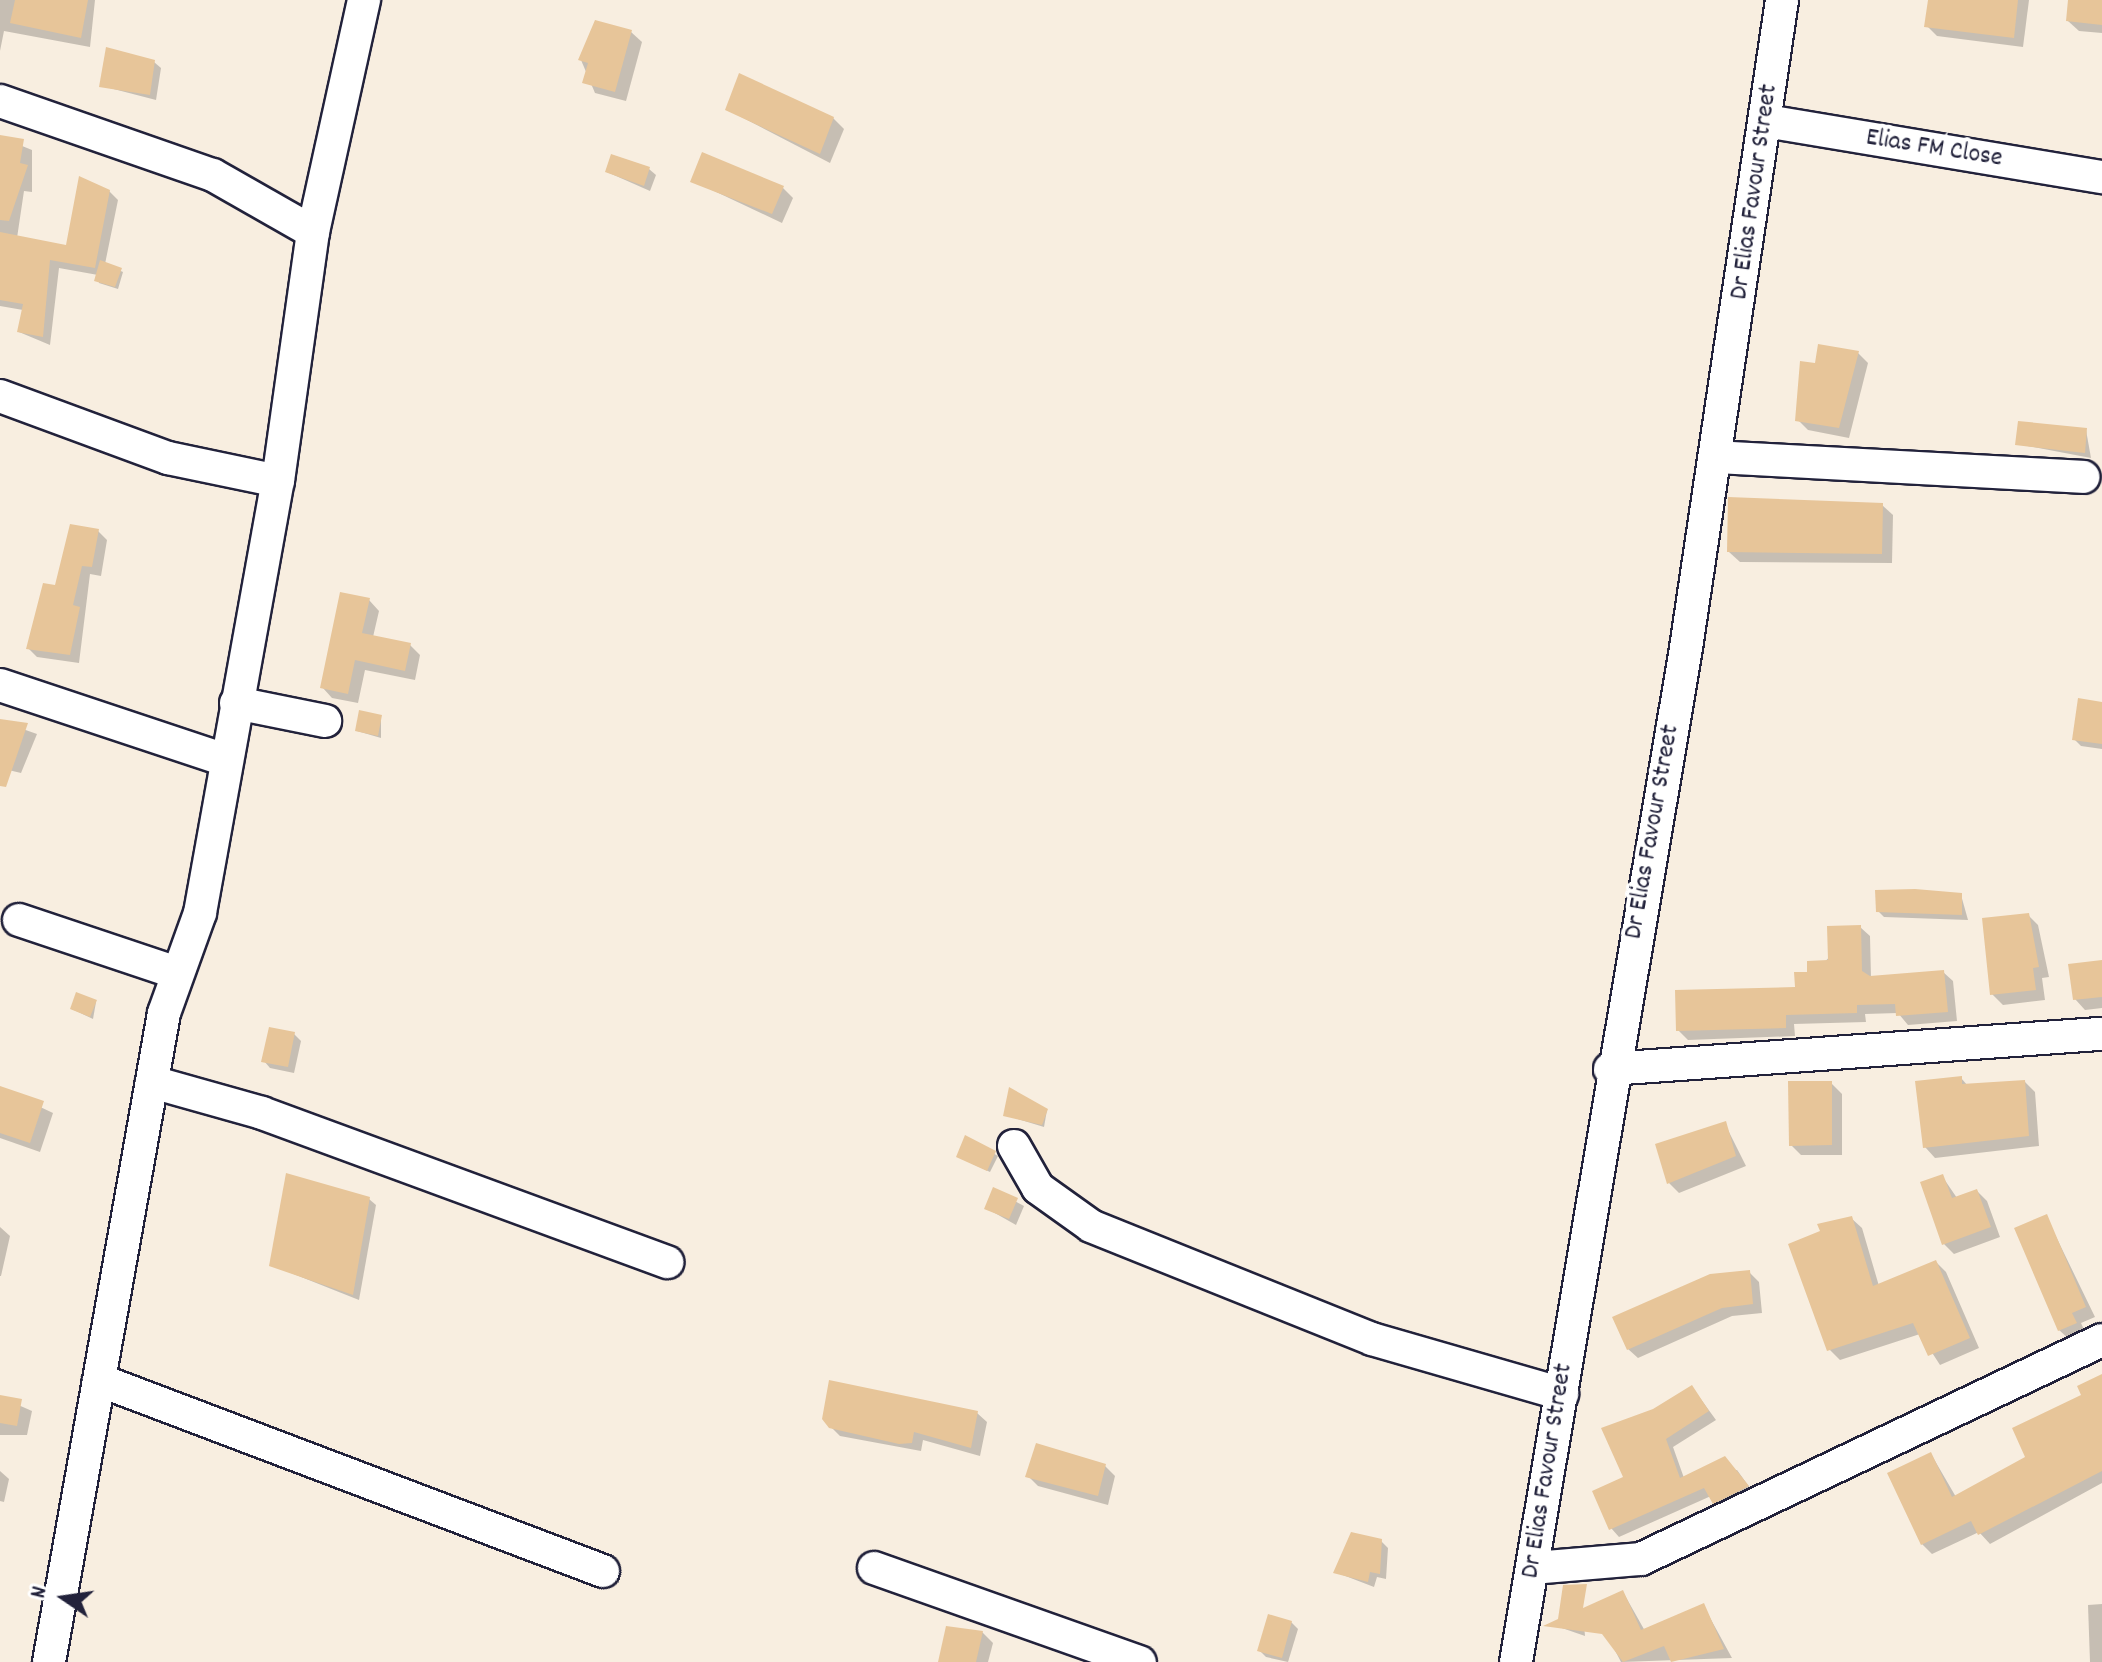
<!DOCTYPE html>
<style>
body{margin:0}
#map{position:relative;width:2102px;height:1662px;overflow:hidden;background:#f8eee0;font-family:Dekko,sans-serif}
div>[style]{position:absolute}
.shadow>*{inset:0;background:#0003}
.building>*{inset:0;background:#e7c599}
.roads{filter:drop-shadow(2px 0 #22223b) drop-shadow(-2px 0 #22223b) drop-shadow(0 2px #22223b) drop-shadow(0 -2px #22223b)}
.minor>*{height:32px;margin:-16px;padding:0 16px;transform-origin:16px;border-radius:16px;background:#fff}
span{translate:-50% -50%;white-space:nowrap;text-align:center;line-height:1.15;-webkit-text-stroke:8px #fff;paint-order:stroke}
.street-label{font-size:26px;color:#22223b}
.north{position:absolute;left:24px;top:1558px;width:80px;height:80px;-webkit-text-stroke:6px #fff;paint-order:stroke;rotate:283deg;font-size:22px;font-weight:700;line-height:32px;text-align:center;color:#22223b}
.north::after{content:'';display:block;margin:auto;width:28px;height:36px;background:#22223b;clip-path:polygon(50% 0,100% 100%,50% 72%,0 100%)}
</style>
<div id="map">
<div class="shadow">
<div style="clip-path:polygon(0 0,95px 0,90px 47px,4px 31px,0 51px)"></div>
<div style="clip-path:polygon(1930px 0,2029px 0,2023px 47px,1937px 36px,1927px 26px)"></div>
<div style="clip-path:polygon(2070px 0,2102px 0,2102px 33px,2079px 31px,2068px 21px)"></div>
<div style="clip-path:polygon(631px 32px,642px 42px,626px 101px,595px 93px,581px 60px)"></div>
<div style="clip-path:polygon(154px 62px,161px 68px,156px 100px,102px 86px)"></div>
<div style="clip-path:polygon(728px 110px,833px 118px,844px 129px,830px 163px)"></div>
<div style="clip-path:polygon(0 137px,32px 150px,32px 192px,24px 191px,17px 238px,67px 247px,109px 191px,118px 200px,105px 264px,123px 272px,118px 289px,99px 283px,98px 275px,59px 268px,50px 345px,19px 332px,23px 310px,0 306px)"></div>
<div style="clip-path:polygon(649px 169px,656px 175px,650px 191px,607px 172px)"></div>
<div style="clip-path:polygon(693px 181px,782px 187px,793px 198px,782px 223px)"></div>
<div style="clip-path:polygon(1858px 353px,1868px 363px,1849px 438px,1808px 430px,1798px 420px,1817px 365px)"></div>
<div style="clip-path:polygon(2086px 430px,2091px 458px,2017px 444px)"></div>
<div style="clip-path:polygon(1882px 505px,1893px 515px,1892px 563px,1740px 562px,1729px 552px)"></div>
<div style="clip-path:polygon(98px 531px,107px 540px,101px 576px,90px 574px,79px 663px,37px 657px,28px 648px,57px 588px)"></div>
<div style="clip-path:polygon(369px 600px,379px 611px,373px 637px,410px 645px,420px 655px,415px 680px,365px 670px,358px 703px,332px 698px,322px 687px)"></div>
<div style="clip-path:polygon(2102px 704px,2102px 749px,2081px 746px,2074px 739px)"></div>
<div style="clip-path:polygon(381px 717px,381px 738px,357px 731px)"></div>
<div style="clip-path:polygon(0 721px,37px 734px,21px 773px,0 768px)"></div>
<div style="clip-path:polygon(1961px 895px,1968px 920px,1884px 917px,1878px 911px)"></div>
<div style="clip-path:polygon(2028px 915px,2038px 925px,2049px 977px,2042px 978px,2045px 1000px,2003px 1005px,1992px 994px)"></div>
<div style="clip-path:polygon(1860px 927px,1870px 936px,1871px 978px,1943px 972px,1953px 981px,1957px 1021px,1908px 1025px,1898px 1013px,1865px 1014px,1866px 1022px,1794px 1024px,1795px 1036px,1688px 1040px,1678px 1030px,1797px 989px)"></div>
<div style="clip-path:polygon(2102px 962px,2102px 1008px,2085px 1010px,2075px 999px)"></div>
<div style="clip-path:polygon(96px 1002px,93px 1019px,72px 1009px)"></div>
<div style="clip-path:polygon(294px 1034px,301px 1041px,294px 1073px,270px 1068px,264px 1061px)"></div>
<div style="clip-path:polygon(1961px 1078px,1968px 1086px,2025px 1082px,2035px 1092px,2039px 1146px,1935px 1158px,1925px 1147px)"></div>
<div style="clip-path:polygon(1831px 1083px,1842px 1094px,1842px 1155px,1801px 1155px,1791px 1145px)"></div>
<div style="clip-path:polygon(0 1088px,53px 1113px,40px 1152px,0 1138px)"></div>
<div style="clip-path:polygon(1047px 1110px,1044px 1127px,1005px 1115px)"></div>
<div style="clip-path:polygon(1725px 1124px,1746px 1166px,1679px 1193px,1669px 1183px)"></div>
<div style="clip-path:polygon(966px 1138px,998px 1156px,990px 1172px,958px 1157px)"></div>
<div style="clip-path:polygon(1942px 1176px,1957px 1198px,1977px 1191px,1987px 1201px,2000px 1237px,1954px 1254px,1944px 1244px)"></div>
<div style="clip-path:polygon(994px 1190px,1024px 1206px,1016px 1225px,986px 1208px)"></div>
<div style="clip-path:polygon(369px 1199px,376px 1205px,359px 1300px,271px 1265px)"></div>
<div style="clip-path:polygon(2046px 1216px,2095px 1317px,2081px 1323px,2086px 1334px,2070px 1340px,2059px 1330px)"></div>
<div style="clip-path:polygon(1851px 1218px,1862px 1228px,1879px 1286px,1936px 1262px,1946px 1272px,1979px 1348px,1940px 1365px,1920px 1334px,1840px 1360px,1829px 1349px)"></div>
<div style="clip-path:polygon(0 1227px,10px 1236px,1px 1276px,0 1276px)"></div>
<div style="clip-path:polygon(1749px 1272px,1759px 1282px,1762px 1313px,1732px 1316px,1638px 1358px,1628px 1349px)"></div>
<div style="clip-path:polygon(2102px 1377px,2102px 1483px,1990px 1544px,1979px 1532px,1932px 1554px,1922px 1544px,1931px 1454px,1956px 1497px,2028px 1458px)"></div>
<div style="clip-path:polygon(1692px 1387px,1716px 1420px,1673px 1447px,1684px 1478px,1737px 1470px,1755px 1495px,1722px 1511px,1711px 1496px,1619px 1537px,1611px 1528px,1654px 1411px)"></div>
<div style="clip-path:polygon(0 1397px,32px 1411px,27px 1435px,0 1435px)"></div>
<div style="clip-path:polygon(977px 1413px,987px 1422px,980px 1456px,923px 1440px,921px 1451px,840px 1436px,830px 1426px)"></div>
<div style="clip-path:polygon(1105px 1466px,1115px 1476px,1108px 1505px,1038px 1486px,1028px 1476px)"></div>
<div style="clip-path:polygon(0 1471px,9px 1479px,4px 1502px,0 1501px)"></div>
<div style="clip-path:polygon(1381px 1541px,1388px 1548px,1386px 1579px,1377px 1577px,1374px 1587px,1335px 1572px)"></div>
<div style="clip-path:polygon(1581px 1592px,1585px 1636px,1559px 1627px)"></div>
<div style="clip-path:polygon(1623px 1592px,1645px 1631px,1703px 1605px,1732px 1658px,1621px 1662px,1592px 1606px)"></div>
<div style="clip-path:polygon(2102px 1604px,2102px 1662px,2090px 1662px,2088px 1605px)"></div>
<div style="clip-path:polygon(1291px 1622px,1298px 1629px,1288px 1662px,1266px 1657px,1260px 1651px)"></div>
<div style="clip-path:polygon(982px 1632px,993px 1643px,988px 1662px,940px 1662px)"></div>
</div>
<div class="building">
<div style="clip-path:polygon(15px 0,88px 0,81px 38px,10px 23px)"></div>
<div style="clip-path:polygon(1928px 0,2018px 0,2014px 38px,1924px 27px)"></div>
<div style="clip-path:polygon(2068px 0,2102px 0,2102px 25px,2066px 21px)"></div>
<div style="clip-path:polygon(595px 20px,632px 30px,615px 92px,582px 83px,588px 63px,578px 60px)"></div>
<div style="clip-path:polygon(106px 47px,155px 60px,150px 95px,99px 87px)"></div>
<div style="clip-path:polygon(739px 73px,834px 117px,820px 154px,725px 110px)"></div>
<div style="clip-path:polygon(0 135px,24px 139px,20px 163px,28px 165px,9px 221px,0 220px)"></div>
<div style="clip-path:polygon(702px 152px,784px 186px,772px 214px,690px 182px)"></div>
<div style="clip-path:polygon(611px 154px,650px 167px,644px 186px,605px 172px)"></div>
<div style="clip-path:polygon(79px 176px,110px 190px,95px 268px,50px 260px,43px 337px,17px 332px,23px 304px,0 300px,0 232px,66px 245px)"></div>
<div style="clip-path:polygon(100px 260px,122px 268px,115px 287px,94px 281px)"></div>
<div style="clip-path:polygon(1818px 344px,1859px 351px,1839px 428px,1795px 421px,1800px 361px,1815px 363px)"></div>
<div style="clip-path:polygon(2018px 421px,2087px 428px,2085px 453px,2015px 445px)"></div>
<div style="clip-path:polygon(1728px 497px,1883px 503px,1882px 554px,1727px 552px)"></div>
<div style="clip-path:polygon(70px 524px,99px 529px,92px 567px,82px 566px,73px 605px,80px 607px,70px 655px,26px 649px,43px 583px,55px 585px)"></div>
<div style="clip-path:polygon(340px 592px,370px 598px,362px 633px,411px 643px,405px 671px,355px 660px,348px 694px,320px 688px)"></div>
<div style="clip-path:polygon(2078px 698px,2102px 702px,2102px 744px,2072px 740px)"></div>
<div style="clip-path:polygon(359px 710px,382px 715px,378px 736px,355px 731px)"></div>
<div style="clip-path:polygon(0 719px,28px 723px,6px 787px,0 786px)"></div>
<div style="clip-path:polygon(1915px 889px,1962px 893px,1962px 915px,1876px 912px,1875px 890px)"></div>
<div style="clip-path:polygon(2029px 913px,2039px 967px,2033px 968px,2036px 990px,1990px 995px,1982px 918px)"></div>
<div style="clip-path:polygon(1861px 925px,1862px 971px,1870px 976px,1944px 970px,1948px 1012px,1896px 1016px,1895px 1004px,1857px 1005px,1857px 1013px,1786px 1015px,1786px 1028px,1676px 1031px,1675px 990px,1795px 987px,1794px 972px,1807px 972px,1807px 961px,1828px 960px,1827px 926px)"></div>
<div style="clip-path:polygon(2102px 960px,2102px 997px,2073px 1000px,2068px 964px)"></div>
<div style="clip-path:polygon(76px 992px,97px 1000px,90px 1017px,70px 1009px)"></div>
<div style="clip-path:polygon(269px 1027px,295px 1032px,288px 1067px,261px 1062px)"></div>
<div style="clip-path:polygon(1962px 1076px,1962px 1084px,2025px 1080px,2029px 1136px,1923px 1148px,1915px 1081px)"></div>
<div style="clip-path:polygon(1788px 1081px,1832px 1081px,1832px 1145px,1789px 1146px)"></div>
<div style="clip-path:polygon(0 1086px,44px 1101px,30px 1143px,0 1133px)"></div>
<div style="clip-path:polygon(1009px 1087px,1048px 1109px,1042px 1125px,1003px 1116px)"></div>
<div style="clip-path:polygon(1726px 1121px,1736px 1156px,1667px 1184px,1655px 1144px)"></div>
<div style="clip-path:polygon(965px 1135px,996px 1151px,987px 1171px,956px 1157px)"></div>
<div style="clip-path:polygon(286px 1173px,370px 1197px,353px 1295px,269px 1266px)"></div>
<div style="clip-path:polygon(1943px 1174px,1952px 1198px,1977px 1189px,1991px 1227px,1942px 1245px,1920px 1182px)"></div>
<div style="clip-path:polygon(993px 1187px,1018px 1198px,1009px 1219px,984px 1209px)"></div>
<div style="clip-path:polygon(2047px 1214px,2086px 1307px,2072px 1313px,2077px 1323px,2058px 1331px,2014px 1228px)"></div>
<div style="clip-path:polygon(1852px 1216px,1873px 1286px,1936px 1260px,1970px 1338px,1928px 1356px,1913px 1323px,1827px 1351px,1788px 1244px,1820px 1231px,1817px 1224px)"></div>
<div style="clip-path:polygon(1750px 1270px,1753px 1304px,1722px 1308px,1627px 1350px,1612px 1317px,1710px 1274px)"></div>
<div style="clip-path:polygon(2102px 1374px,2102px 1471px,1978px 1535px,1971px 1521px,1921px 1545px,1887px 1473px,1931px 1452px,1952px 1497px,2025px 1457px,2012px 1428px,2081px 1395px,2077px 1386px)"></div>
<div style="clip-path:polygon(829px 1380px,978px 1411px,971px 1448px,914px 1432px,912px 1443px,899px 1444px,829px 1428px,822px 1419px)"></div>
<div style="clip-path:polygon(1692px 1385px,1709px 1411px,1666px 1439px,1680px 1478px,1725px 1456px,1749px 1486px,1713px 1504px,1704px 1488px,1609px 1530px,1592px 1491px,1623px 1477px,1601px 1428px,1653px 1409px)"></div>
<div style="clip-path:polygon(0 1395px,22px 1399px,17px 1426px,0 1423px)"></div>
<div style="clip-path:polygon(1036px 1443px,1106px 1464px,1098px 1496px,1025px 1477px)"></div>
<div style="clip-path:polygon(1351px 1532px,1382px 1539px,1380px 1574px,1370px 1572px,1368px 1582px,1333px 1573px)"></div>
<div style="clip-path:polygon(1587px 1584px,1583px 1608px,1623px 1590px,1641px 1630px,1704px 1603px,1724px 1649px,1671px 1662px,1664px 1646px,1623px 1662px,1602px 1634px,1543px 1626px,1558px 1619px,1563px 1585px)"></div>
<div style="clip-path:polygon(1268px 1614px,1292px 1621px,1282px 1658px,1257px 1651px)"></div>
<div style="clip-path:polygon(946px 1626px,983px 1631px,976px 1662px,938px 1662px)"></div>
</div>
<div class="roads">
<div class="minor">
<div style="left:0;top:101px;width:225px;rotate:19.2deg"></div>
<div style="left:213px;top:175px;width:115px;rotate:29.7deg"></div>
<div style="left:1766px;top:121px;width:341px;rotate:9.5deg"></div>
<div style="left:0;top:396px;width:179px;rotate:20.3deg"></div>
<div style="left:168px;top:458px;width:112px;rotate:11.8deg"></div>
<div style="left:1715px;top:457px;width:369px;rotate:3.1deg"></div>
<div style="left:0;top:685px;width:238px;rotate:18.4deg"></div>
<div style="left:236px;top:703px;width:91px;rotate:11.4deg"></div>
<div style="left:19px;top:920px;width:167px;rotate:18.5deg"></div>
<div style="left:1610px;top:1069px;width:493px;rotate:-4.1deg"></div>
<div style="left:152px;top:1082px;width:114px;rotate:15.7deg"></div>
<div style="left:262px;top:1113px;width:432px;rotate:20.2deg"></div>
<div style="left:1014px;top:1146px;width:48px;rotate:60.3deg"></div>
<div style="left:1038px;top:1188px;width:65px;rotate:35.6deg"></div>
<div style="left:1091px;top:1226px;width:303px;rotate:21.9deg"></div>
<div style="left:1372px;top:1339px;width:198px;rotate:16.1deg"></div>
<div style="left:99px;top:1380px;width:539px;rotate:20.76deg"></div>
<div style="left:874px;top:1568px;width:282px;rotate:19.5deg"></div>
<div style="left:1533px;top:1568px;width:108px;rotate:-4.8deg"></div>
<div style="left:1641px;top:1559px;width:510px;rotate:-25.41deg"></div>
<div style="left:49px;top:1662px;width:659px;rotate:-79.95deg"></div>
<div style="left:164px;top:1013px;width:106px;rotate:-70.2deg"></div>
<div style="left:200px;top:913px;width:439px;rotate:-79.8deg"></div>
<div style="left:278px;top:481px;width:251px;rotate:-82deg"></div>
<div style="left:313px;top:232px;width:238px;rotate:-77.6deg"></div>
<div style="left:1516px;top:1662px;width:1028px;rotate:-80.48deg"></div>
<div style="left:1686px;top:648px;width:655px;rotate:-81.57deg"></div>
</div>
</div>
<div class="street-label">
<span style="left:1934px;top:149px;rotate:9deg">Elias FM Close</span>
<span style="left:1755px;top:192px;rotate:-82deg">Dr Elias Favour Street</span>
<span style="left:1653px;top:832px;rotate:-80deg">Dr Elias Favour Street</span>
<span style="left:1548px;top:1471px;rotate:-81deg">Dr Elias Favour Street</span>
</div>
<div class="north">N</div>
</div>
